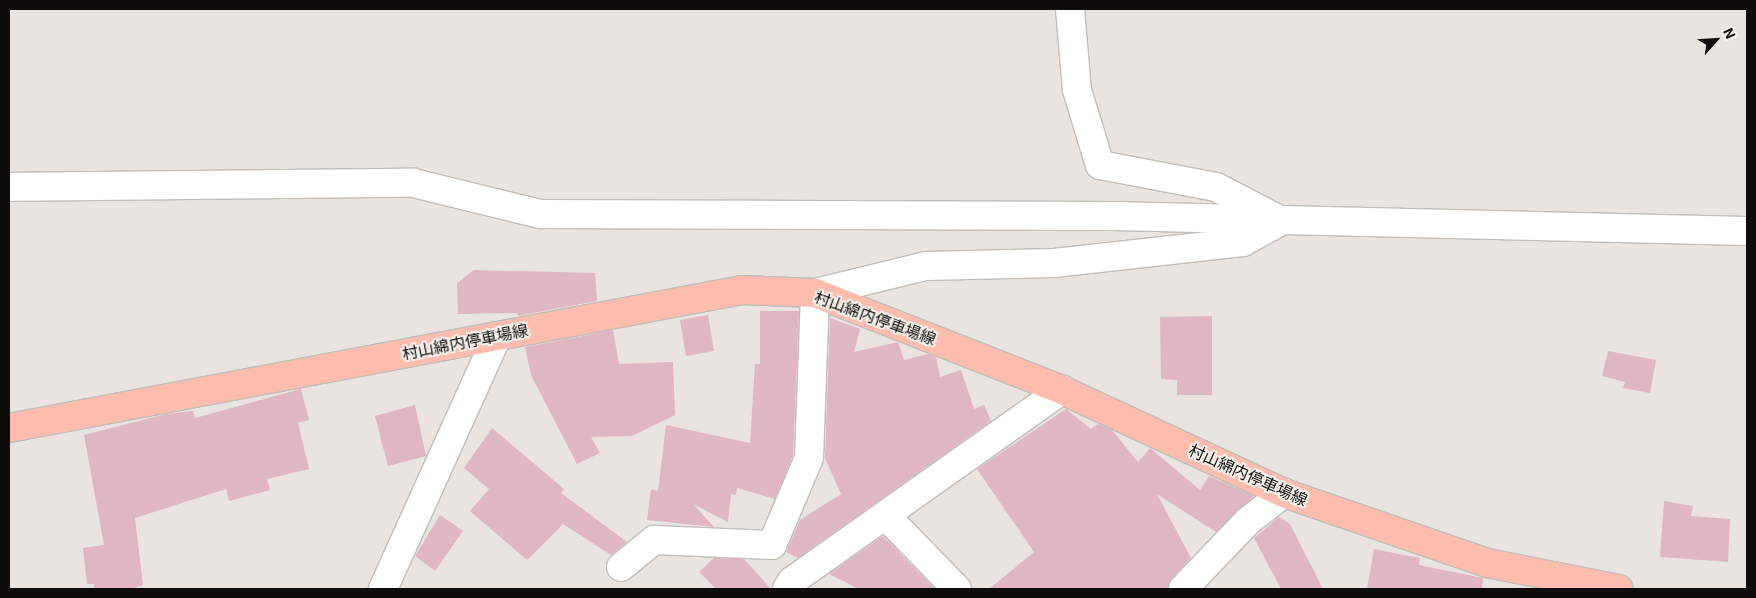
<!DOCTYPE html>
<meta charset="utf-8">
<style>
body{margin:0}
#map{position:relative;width:1756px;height:598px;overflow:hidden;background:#e9e4df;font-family:"Exo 2","Noto Sans JP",sans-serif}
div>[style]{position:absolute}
.building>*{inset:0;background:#dfb6c2}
.roads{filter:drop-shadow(1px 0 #c1bdb8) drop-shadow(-1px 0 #c1bdb8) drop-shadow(0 1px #c1bdb8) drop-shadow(0 -1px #c1bdb8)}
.minor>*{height:28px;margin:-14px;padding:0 14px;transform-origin:14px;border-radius:14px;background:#fff}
.major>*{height:28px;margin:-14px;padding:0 14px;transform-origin:14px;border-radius:14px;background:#fdbcae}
span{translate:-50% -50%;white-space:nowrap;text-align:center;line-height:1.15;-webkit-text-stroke:4px #f6f2ec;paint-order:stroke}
.street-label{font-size:16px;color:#0f0d0b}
.frame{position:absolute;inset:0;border:10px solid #0f0d0b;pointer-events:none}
.north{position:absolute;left:1691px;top:15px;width:50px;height:50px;-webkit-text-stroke:4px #f6f2ec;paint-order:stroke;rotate:64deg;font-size:14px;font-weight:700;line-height:20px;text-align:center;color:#0f0d0b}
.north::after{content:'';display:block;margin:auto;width:18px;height:22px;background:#0f0d0b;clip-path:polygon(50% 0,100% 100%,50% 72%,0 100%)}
</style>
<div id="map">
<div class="building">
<div style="clip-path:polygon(474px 270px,595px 273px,597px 301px,518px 316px,517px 313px,458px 314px,457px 283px)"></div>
<div style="clip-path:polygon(760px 311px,799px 311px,793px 455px,775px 499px,737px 488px,736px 495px,731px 494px,728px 522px,693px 504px,714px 527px,647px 520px,651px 489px,658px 491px,666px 425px,750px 443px,755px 364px,760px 364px)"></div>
<div style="clip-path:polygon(708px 315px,714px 351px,686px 356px,680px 320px)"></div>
<div style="clip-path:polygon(1212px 316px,1212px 395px,1177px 395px,1177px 380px,1161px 379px,1160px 317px)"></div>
<div style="clip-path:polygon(830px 318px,860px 329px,854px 352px,898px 342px,904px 360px,928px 354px,936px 357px,940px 377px,961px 370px,974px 409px,984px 405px,991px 421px,798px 558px,786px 552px,800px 520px,841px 494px,825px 458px)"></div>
<div style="clip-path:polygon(613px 330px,619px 364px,673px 362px,675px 415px,632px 436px,591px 437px,600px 453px,577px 464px,531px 375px,525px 347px)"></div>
<div style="clip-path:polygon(1608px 351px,1656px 360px,1650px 393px,1623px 388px,1625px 382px,1602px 376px)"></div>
<div style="clip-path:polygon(301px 389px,309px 420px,298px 423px,309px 469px,267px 479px,270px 490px,229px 501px,226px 489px,135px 518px,143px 585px,131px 589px,94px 589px,94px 584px,87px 584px,83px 548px,104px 545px,84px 435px,166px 414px,193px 411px,195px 418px)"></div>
<div style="clip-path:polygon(415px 405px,426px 456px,388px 466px,375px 416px)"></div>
<div style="clip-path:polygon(1066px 409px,1091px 429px,1098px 424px,1112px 430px,1138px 462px,1150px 448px,1200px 490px,1209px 476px,1254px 496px,1216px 532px,1157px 494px,1191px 558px,1172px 578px,1168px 589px,989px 589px,1034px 552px,977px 469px)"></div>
<div style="clip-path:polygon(492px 428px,564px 489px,561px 493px,627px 542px,611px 555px,563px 524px,527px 560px,470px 511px,489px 489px,464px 468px)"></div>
<div style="clip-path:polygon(1664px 501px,1693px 506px,1691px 516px,1730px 519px,1728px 562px,1660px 557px)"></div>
<div style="clip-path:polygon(440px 515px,463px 531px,435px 571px,415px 556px)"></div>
<div style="clip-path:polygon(1279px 517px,1290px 524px,1323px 589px,1281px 589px,1254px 538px)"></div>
<div style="clip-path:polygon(883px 536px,935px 589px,859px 589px,829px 574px)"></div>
<div style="clip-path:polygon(1374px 549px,1420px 558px,1419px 565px,1483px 578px,1482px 589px,1367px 589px)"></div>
<div style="clip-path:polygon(714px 558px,744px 559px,771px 589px,716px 589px,699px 572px)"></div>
</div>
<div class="roads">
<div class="minor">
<div style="left:1070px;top:9px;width:81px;rotate:85.1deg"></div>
<div style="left:1077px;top:90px;width:78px;rotate:73deg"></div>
<div style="left:1100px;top:165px;width:118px;rotate:10.7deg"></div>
<div style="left:1216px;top:187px;width:68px;rotate:27.3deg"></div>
<div style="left:9px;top:187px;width:404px;rotate:-0.6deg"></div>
<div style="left:413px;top:183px;width:131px;rotate:13.7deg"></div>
<div style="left:540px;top:214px;width:574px;rotate:0.2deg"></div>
<div style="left:1114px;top:216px;width:633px;rotate:1.36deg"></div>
<div style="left:887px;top:517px;width:100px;rotate:45.8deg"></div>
<div style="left:621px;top:567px;width:43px;rotate:-39.3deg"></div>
<div style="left:654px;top:540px;width:118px;rotate:2.4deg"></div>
<div style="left:772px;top:545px;width:95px;rotate:-67deg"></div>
<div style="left:809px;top:458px;width:165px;rotate:-87.9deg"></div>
<div style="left:815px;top:293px;width:114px;rotate:-13.7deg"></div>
<div style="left:926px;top:266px;width:128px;rotate:-1.3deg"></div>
<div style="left:1054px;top:263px;width:190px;rotate:-6.3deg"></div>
<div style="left:1243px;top:242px;width:43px;rotate:-28.9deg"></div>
<div style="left:383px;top:589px;width:277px;rotate:-65.7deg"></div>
<div style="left:787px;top:589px;width:9px;rotate:-58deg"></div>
<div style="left:792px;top:581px;width:331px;rotate:-35.3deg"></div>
<div style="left:1183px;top:589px;width:94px;rotate:-46.3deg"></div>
<div style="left:1248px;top:521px;width:46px;rotate:-37.9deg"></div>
</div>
<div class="major">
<div style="left:9px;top:428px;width:746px;rotate:-10.66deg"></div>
<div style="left:742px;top:290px;width:73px;rotate:2.4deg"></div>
<div style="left:815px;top:293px;width:265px;rotate:21.4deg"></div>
<div style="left:1062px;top:390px;width:245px;rotate:24.9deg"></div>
<div style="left:1284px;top:493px;width:215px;rotate:19deg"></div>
<div style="left:1487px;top:563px;width:134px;rotate:11.2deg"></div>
</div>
</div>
<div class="street-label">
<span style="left:875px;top:318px;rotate:20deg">村山綿内停車場線</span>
<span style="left:465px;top:342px;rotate:-11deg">村山綿内停車場線</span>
<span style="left:1248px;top:475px;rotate:24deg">村山綿内停車場線</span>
</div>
<div class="frame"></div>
<div class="north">N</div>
</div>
